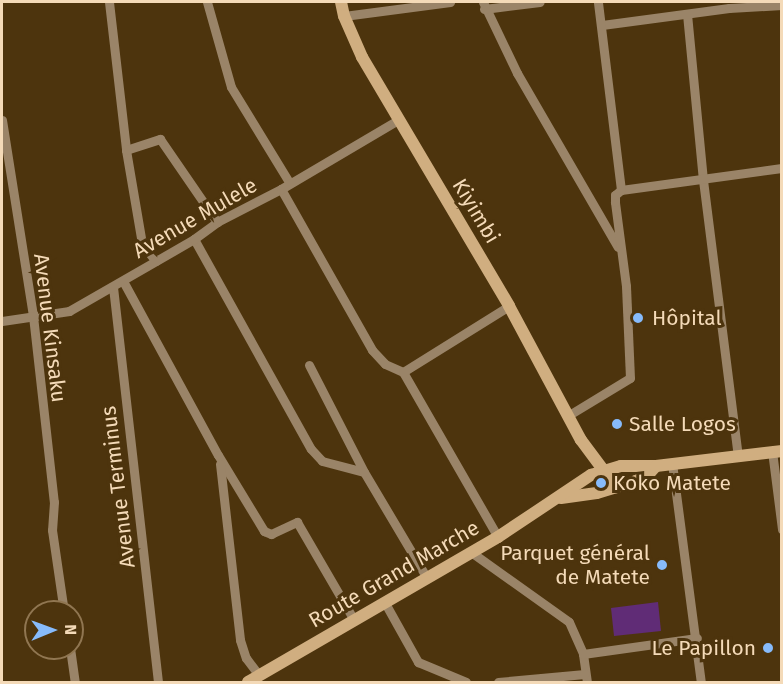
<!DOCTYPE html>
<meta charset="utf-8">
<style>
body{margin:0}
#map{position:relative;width:783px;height:684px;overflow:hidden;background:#4d340d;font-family:"Fira Sans",sans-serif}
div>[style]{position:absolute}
.green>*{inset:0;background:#602c76}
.street>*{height:9px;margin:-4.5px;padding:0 4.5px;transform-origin:4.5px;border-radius:4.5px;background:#9a8468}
.secondary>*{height:12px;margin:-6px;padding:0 6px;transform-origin:6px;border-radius:6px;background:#d0ae80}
.dots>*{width:16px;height:16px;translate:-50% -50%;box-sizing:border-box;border:3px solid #4d340d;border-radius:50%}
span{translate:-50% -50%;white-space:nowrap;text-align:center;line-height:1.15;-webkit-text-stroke:6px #4d340d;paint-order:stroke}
.street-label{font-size:21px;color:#f4dab8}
.poi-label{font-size:21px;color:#f4dab8}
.left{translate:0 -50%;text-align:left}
.right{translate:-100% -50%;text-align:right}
.frame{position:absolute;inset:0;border:3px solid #f4dab8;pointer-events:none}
.north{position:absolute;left:24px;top:600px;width:60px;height:60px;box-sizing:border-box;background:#4d340d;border:2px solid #907651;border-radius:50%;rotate:89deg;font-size:16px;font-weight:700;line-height:24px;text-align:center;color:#f4dab8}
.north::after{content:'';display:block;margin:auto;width:21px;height:27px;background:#87bbfb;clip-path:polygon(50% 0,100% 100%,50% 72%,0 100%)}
</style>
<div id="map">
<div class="green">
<div style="clip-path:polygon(658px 602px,661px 631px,614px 636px,611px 608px)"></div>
</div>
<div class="street">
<div style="left:109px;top:2px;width:149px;rotate:83.4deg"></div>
<div style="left:126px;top:150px;width:95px;rotate:80.3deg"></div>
<div style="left:142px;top:244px;width:22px;rotate:51deg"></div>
<div style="left:207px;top:2px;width:88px;rotate:74.2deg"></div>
<div style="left:231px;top:87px;width:111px;rotate:58.6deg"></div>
<div style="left:483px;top:2px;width:79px;rotate:64.4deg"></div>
<div style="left:517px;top:73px;width:201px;rotate:59.9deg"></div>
<div style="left:484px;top:9px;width:56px;rotate:-7.1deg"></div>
<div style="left:687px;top:14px;width:167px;rotate:84.5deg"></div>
<div style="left:703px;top:180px;width:278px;rotate:82.8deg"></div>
<div style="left:344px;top:16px;width:107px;rotate:-7.5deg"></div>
<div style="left:602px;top:25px;width:128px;rotate:-7.6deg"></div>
<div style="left:729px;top:8px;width:53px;rotate:-3.2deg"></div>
<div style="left:2px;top:120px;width:198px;rotate:81deg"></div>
<div style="left:33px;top:316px;width:187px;rotate:83.6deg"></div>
<div style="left:54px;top:502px;width:28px;rotate:94deg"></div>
<div style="left:52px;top:530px;width:83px;rotate:81.7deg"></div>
<div style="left:126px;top:150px;width:36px;rotate:-18deg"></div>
<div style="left:160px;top:139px;width:101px;rotate:55.5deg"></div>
<div style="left:281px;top:189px;width:185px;rotate:60.5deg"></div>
<div style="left:372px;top:350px;width:19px;rotate:47deg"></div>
<div style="left:385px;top:364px;width:20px;rotate:24deg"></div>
<div style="left:403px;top:372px;width:190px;rotate:60.1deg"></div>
<div style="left:621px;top:190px;width:162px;rotate:-7.8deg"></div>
<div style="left:194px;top:239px;width:240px;rotate:60.9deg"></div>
<div style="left:311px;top:449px;width:16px;rotate:47deg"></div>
<div style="left:322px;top:461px;width:43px;rotate:14.7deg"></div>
<div style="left:364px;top:472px;width:123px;rotate:59.3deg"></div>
<div style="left:123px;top:281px;width:198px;rotate:61.4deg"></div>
<div style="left:218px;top:455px;width:89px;rotate:58.8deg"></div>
<div style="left:264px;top:531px;width:8px;rotate:23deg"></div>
<div style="left:271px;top:534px;width:29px;rotate:-25deg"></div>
<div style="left:297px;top:522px;width:113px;rotate:59.8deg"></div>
<div style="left:113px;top:287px;width:398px;rotate:83.5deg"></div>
<div style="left:2px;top:321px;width:68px;rotate:-8.5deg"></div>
<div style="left:69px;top:311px;width:144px;rotate:-29.9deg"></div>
<div style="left:194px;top:239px;width:29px;rotate:-36deg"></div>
<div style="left:217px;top:222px;width:72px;rotate:-27.3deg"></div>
<div style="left:281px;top:189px;width:136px;rotate:-30.5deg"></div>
<div style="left:309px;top:365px;width:120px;rotate:62.8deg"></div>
<div style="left:403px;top:372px;width:125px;rotate:-31.9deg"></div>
<div style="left:569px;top:415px;width:71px;rotate:-31.2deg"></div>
<div style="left:630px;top:378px;width:92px;rotate:-92.5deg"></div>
<div style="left:626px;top:286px;width:85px;rotate:-97.5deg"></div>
<div style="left:615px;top:202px;width:7px;rotate:-90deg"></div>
<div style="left:615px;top:195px;width:8px;rotate:-40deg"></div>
<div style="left:621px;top:190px;width:189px;rotate:-97deg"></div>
<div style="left:772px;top:451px;width:79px;rotate:82.7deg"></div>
<div style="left:672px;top:463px;width:221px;rotate:82.5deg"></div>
<div style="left:220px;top:464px;width:177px;rotate:83.5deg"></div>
<div style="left:240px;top:640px;width:19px;rotate:72deg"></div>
<div style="left:246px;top:658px;width:21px;rotate:53deg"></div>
<div style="left:471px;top:552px;width:120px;rotate:35.5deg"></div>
<div style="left:569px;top:622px;width:35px;rotate:66deg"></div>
<div style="left:583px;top:654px;width:28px;rotate:82deg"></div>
<div style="left:385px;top:603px;width:68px;rotate:60.8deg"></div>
<div style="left:418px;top:662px;width:52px;rotate:22.6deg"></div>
<div style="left:70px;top:648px;width:34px;rotate:82deg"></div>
<div style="left:583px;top:654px;width:115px;rotate:-8deg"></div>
<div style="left:498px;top:682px;width:87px;rotate:-5.3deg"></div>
</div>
<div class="secondary">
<div style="left:341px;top:2px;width:14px;rotate:78deg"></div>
<div style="left:344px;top:16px;width:45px;rotate:66.3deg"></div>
<div style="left:362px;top:57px;width:289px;rotate:59.4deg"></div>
<div style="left:509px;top:306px;width:152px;rotate:61.8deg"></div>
<div style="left:581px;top:440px;width:59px;rotate:53.3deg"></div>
<div style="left:561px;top:498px;width:36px;rotate:-8deg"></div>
<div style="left:597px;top:493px;width:41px;rotate:-17.1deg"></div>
<div style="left:636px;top:481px;width:12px;rotate:-24deg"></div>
<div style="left:647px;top:476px;width:13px;rotate:-48deg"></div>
<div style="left:248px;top:682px;width:289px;rotate:-30.1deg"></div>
<div style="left:498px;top:537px;width:112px;rotate:-33.7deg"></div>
<div style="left:591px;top:475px;width:31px;rotate:-17deg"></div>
<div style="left:621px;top:466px;width:35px"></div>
<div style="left:656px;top:466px;width:127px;rotate:-6.8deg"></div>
</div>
<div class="dots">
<div style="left:638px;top:318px;background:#87bbfb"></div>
<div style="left:617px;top:424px;background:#87bbfb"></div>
<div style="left:601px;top:483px;background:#87bbfb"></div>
<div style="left:662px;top:565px;background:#87bbfb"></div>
<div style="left:768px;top:648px;background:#87bbfb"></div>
</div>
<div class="street-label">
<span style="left:476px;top:211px;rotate:59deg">Kiyimbi</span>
<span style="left:195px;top:218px;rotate:-30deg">Avenue Mulele</span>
<span style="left:50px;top:328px;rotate:83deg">Avenue Kinsaku</span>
<span style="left:118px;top:487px;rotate:-97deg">Avenue Terminus</span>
<span style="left:394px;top:574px;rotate:-30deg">Route Grand Marche</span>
</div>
<div class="poi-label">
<span class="left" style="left:652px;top:318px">Hôpital</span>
<span class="left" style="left:629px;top:424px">Salle Logos</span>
<span class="left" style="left:613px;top:483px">Koko Matete</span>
<span class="right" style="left:650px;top:565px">Parquet général<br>de Matete</span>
<span class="right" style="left:756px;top:648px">Le Papillon</span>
</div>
<div class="frame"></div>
<div class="north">N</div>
</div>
